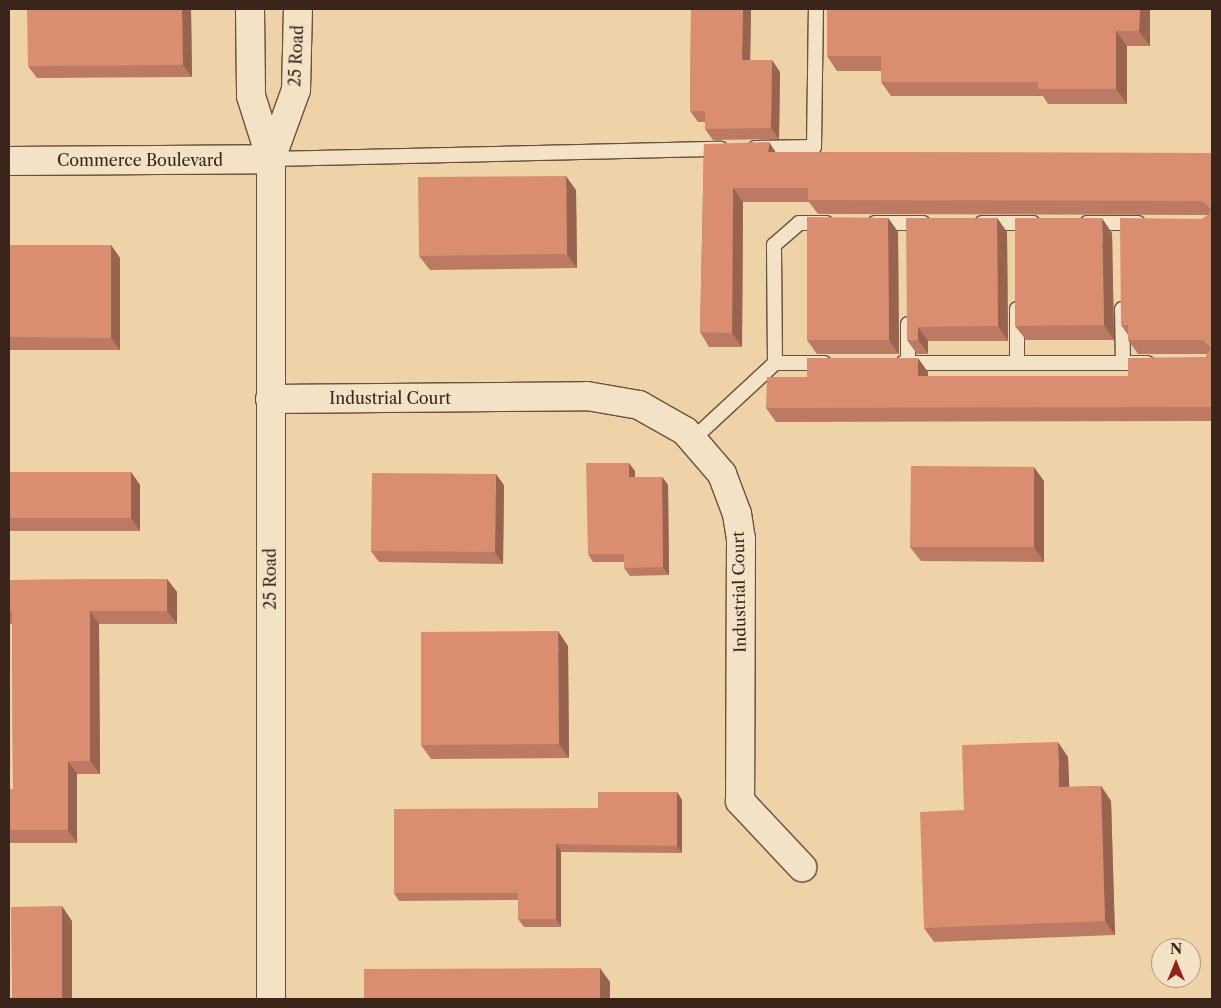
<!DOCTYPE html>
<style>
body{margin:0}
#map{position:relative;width:1221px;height:1008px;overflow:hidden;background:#eed3a9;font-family:"Libre Caslon Text",serif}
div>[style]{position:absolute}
.roads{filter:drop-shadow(1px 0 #68503d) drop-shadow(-1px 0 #68503d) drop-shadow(0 1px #68503d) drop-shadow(0 -1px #68503d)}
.service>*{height:14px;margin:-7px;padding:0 7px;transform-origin:7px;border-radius:7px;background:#f4e2c7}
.minor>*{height:28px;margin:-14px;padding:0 14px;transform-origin:14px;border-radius:14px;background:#f4e2c7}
.secondary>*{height:28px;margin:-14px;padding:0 14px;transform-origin:14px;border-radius:14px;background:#f4e2c7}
.wall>*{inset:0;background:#bb7a61}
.shaded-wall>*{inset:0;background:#98634f}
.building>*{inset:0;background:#d98e71}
span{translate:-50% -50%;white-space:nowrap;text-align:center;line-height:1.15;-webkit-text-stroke:5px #f4e2c7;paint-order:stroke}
.street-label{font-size:16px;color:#3b2419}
.frame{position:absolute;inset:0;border:10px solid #3b2419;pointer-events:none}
.north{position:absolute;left:1151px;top:938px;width:50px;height:50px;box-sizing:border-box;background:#f4e2c7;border:1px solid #aa9681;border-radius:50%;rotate:0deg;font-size:14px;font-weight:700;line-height:20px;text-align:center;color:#3b2419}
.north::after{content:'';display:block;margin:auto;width:18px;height:22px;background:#8f2418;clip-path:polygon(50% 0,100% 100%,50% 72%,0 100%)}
</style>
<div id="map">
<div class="roads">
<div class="service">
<div style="left:755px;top:148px;width:59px;rotate:-1deg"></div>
<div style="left:814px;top:147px;width:138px;rotate:-89.2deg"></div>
<div style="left:271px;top:159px;width:450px;rotate:-1.3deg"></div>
<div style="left:875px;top:223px;width:48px"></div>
<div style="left:982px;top:223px;width:51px"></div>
<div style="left:1087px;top:223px;width:51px"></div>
<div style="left:1017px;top:309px;width:54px;rotate:90deg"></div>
<div style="left:1122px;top:309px;width:54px;rotate:88.9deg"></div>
<div style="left:908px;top:324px;width:39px;rotate:90deg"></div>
<div style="left:775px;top:363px;width:49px"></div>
<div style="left:903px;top:363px;width:244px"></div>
<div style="left:693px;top:439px;width:112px;rotate:-42.8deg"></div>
<div style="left:775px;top:363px;width:118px;rotate:-90.5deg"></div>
<div style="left:774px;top:245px;width:33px;rotate:-41deg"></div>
<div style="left:799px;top:223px;width:27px"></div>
</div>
<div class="minor">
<div style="left:9px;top:161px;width:262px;rotate:-0.4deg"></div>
<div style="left:270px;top:399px;width:317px;rotate:-0.5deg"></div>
<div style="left:587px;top:396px;width:53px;rotate:9.8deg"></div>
<div style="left:639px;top:405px;width:53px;rotate:29.5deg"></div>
<div style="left:685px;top:431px;width:57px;rotate:49.3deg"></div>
<div style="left:722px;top:474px;width:43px;rotate:69.4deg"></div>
<div style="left:737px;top:514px;width:25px;rotate:81deg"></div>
<div style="left:741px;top:539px;width:262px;rotate:90.2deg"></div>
<div style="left:740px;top:801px;width:91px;rotate:46.8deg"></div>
</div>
<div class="secondary">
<div style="left:250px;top:9px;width:87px;rotate:89.3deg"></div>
<div style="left:251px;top:96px;width:66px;rotate:72.4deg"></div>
<div style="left:271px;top:159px;width:840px;rotate:90deg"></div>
<div style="left:271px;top:159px;width:73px;rotate:-70.1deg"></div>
<div style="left:296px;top:90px;width:81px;rotate:-88.6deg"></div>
</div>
</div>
<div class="wall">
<div style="clip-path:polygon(191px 9px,192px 77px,37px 78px,28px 66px)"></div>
<div style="clip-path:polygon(691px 9px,751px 9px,750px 60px,780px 72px,779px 139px,713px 140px,705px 129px,705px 122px,698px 122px,690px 111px)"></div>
<div style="clip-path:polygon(827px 9px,1150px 9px,1150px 46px,1127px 46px,1127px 104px,1048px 104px,1043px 96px,891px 96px,881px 82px,881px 71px,837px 71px,827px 56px)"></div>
<div style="clip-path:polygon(704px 144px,776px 152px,1212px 153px,1212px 421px,776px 422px,766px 408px,807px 377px,928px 372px,928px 376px,1128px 376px,1206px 357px,1207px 354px,1138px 354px,1128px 340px,1128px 335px,1121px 325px,1202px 219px,1208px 215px,818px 214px,809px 202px,743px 202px,742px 347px,709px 347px,700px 332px)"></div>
<div style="clip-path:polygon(576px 190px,577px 268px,430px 270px,419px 256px)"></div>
<div style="clip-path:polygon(888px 218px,898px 232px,899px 354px,817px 354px,807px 340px)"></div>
<div style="clip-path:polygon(997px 218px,1007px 232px,1008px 341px,928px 341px,928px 354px,917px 354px,907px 340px)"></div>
<div style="clip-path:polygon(1112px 233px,1114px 340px,1026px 340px,1015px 326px)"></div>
<div style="clip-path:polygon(9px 245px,111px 245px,120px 258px,120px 350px,9px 350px)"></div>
<div style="clip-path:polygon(635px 471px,635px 477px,662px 477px,668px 485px,669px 575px,630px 576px,624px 568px,624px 562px,593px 562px,588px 554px)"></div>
<div style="clip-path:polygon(9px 472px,131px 472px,140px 485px,140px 531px,9px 531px)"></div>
<div style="clip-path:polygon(1044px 481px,1044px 562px,921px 561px,910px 547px)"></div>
<div style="clip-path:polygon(504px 485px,503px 564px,379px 562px,371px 551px)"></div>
<div style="clip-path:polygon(167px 579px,177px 592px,177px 624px,99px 624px,100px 774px,77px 774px,77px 843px,9px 843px,9px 789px,13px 789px,12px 624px,9px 624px,9px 580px)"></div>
<div style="clip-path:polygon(568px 646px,569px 758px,431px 759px,421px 745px)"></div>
<div style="clip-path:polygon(1068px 757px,1069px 787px,1101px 786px,1111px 801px,1115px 935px,934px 942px,924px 928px)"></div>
<div style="clip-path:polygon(677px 792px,682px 800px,682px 853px,561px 852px,561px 927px,524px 927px,518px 919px,518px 900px,399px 901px,394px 893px)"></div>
</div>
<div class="shaded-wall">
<div style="clip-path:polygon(182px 9px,191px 9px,192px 77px,183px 65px)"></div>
<div style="clip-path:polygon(743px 9px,751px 9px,750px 72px,742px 60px)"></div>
<div style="clip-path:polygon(1140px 9px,1150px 9px,1150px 46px,1139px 31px)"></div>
<div style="clip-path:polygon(1116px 31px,1127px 46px,1127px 104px,1116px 89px)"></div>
<div style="clip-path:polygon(772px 60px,780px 72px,779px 139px,771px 128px)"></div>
<div style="clip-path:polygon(769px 142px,779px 157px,768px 152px)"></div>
<div style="clip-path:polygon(566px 176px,576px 190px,577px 268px,567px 254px)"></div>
<div style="clip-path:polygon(733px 188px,743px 202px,742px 347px,732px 333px)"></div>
<div style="clip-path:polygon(888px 218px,898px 232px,899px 354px,889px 340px)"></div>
<div style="clip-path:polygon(997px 218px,1007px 232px,1008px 341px,998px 326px)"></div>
<div style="clip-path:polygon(1102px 218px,1112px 233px,1114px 340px,1104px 325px)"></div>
<div style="clip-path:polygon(111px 245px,120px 258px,120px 350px,111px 338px)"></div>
<div style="clip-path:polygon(918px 327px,928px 341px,928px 354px,918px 340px)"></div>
<div style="clip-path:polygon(918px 358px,928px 372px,928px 391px,918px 376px)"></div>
<div style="clip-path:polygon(629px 463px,635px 471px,635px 485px,629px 477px)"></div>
<div style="clip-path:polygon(1034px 467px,1044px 481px,1044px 562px,1034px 547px)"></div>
<div style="clip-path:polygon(131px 472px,140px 485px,140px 531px,131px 518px)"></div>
<div style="clip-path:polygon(496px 474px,504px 485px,503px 564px,495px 552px)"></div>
<div style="clip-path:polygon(662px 477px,668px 485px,669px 575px,663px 567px)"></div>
<div style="clip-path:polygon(167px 579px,177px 592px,177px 624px,167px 611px)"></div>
<div style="clip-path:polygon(90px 611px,99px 624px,100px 774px,90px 761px)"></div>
<div style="clip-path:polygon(558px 631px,568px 646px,569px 758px,559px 744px)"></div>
<div style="clip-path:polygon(1058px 742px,1068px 757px,1070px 802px,1059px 787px)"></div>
<div style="clip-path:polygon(68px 761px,77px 774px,77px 843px,68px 830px)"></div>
<div style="clip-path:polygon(1101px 786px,1111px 801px,1115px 935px,1105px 921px)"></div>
<div style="clip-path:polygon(677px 792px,682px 800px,682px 853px,677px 846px)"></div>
<div style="clip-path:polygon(556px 844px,561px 852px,561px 927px,556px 919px)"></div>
<div style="clip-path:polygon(62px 906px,72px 921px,72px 999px,62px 999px)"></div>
<div style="clip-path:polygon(600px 968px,610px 982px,610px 999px,600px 999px)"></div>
</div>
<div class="building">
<div style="clip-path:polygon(27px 9px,182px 9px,183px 65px,28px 66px)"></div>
<div style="clip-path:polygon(691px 9px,743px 9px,742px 60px,772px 60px,771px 128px,705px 129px,705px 111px,690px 111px)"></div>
<div style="clip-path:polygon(827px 9px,1140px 9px,1139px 31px,1116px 31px,1116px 89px,1038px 89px,1038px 82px,881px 82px,881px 56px,827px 56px)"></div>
<div style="clip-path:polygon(769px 142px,768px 152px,1212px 153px,1212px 407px,766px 408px,767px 377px,807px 377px,807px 358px,918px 358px,918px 376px,1128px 376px,1128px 358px,1206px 357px,1211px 348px,1203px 340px,1128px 340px,1128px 325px,1121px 325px,1120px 218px,1202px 219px,1209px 215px,1211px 209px,1202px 201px,808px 200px,808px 188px,733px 188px,732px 333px,700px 332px,704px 144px)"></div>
<div style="clip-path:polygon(566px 176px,567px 254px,419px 256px,418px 177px)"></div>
<div style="clip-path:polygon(807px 217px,888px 218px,889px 340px,807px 340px)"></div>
<div style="clip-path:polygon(906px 218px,997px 218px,998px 326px,918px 327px,918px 340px,907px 340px)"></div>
<div style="clip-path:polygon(1015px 218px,1102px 218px,1104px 325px,1015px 326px)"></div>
<div style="clip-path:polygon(9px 245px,111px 245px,111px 338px,9px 337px)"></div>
<div style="clip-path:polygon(586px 463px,629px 463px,629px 477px,662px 477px,663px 567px,624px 568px,624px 554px,588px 554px)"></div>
<div style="clip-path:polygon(911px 466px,1034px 467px,1034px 547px,910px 547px)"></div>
<div style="clip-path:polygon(9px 472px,131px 472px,131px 518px,9px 518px)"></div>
<div style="clip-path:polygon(372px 473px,496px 474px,495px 552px,371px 551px)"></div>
<div style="clip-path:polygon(167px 579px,167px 611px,90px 611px,90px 761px,68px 761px,68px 830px,9px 830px,9px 789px,13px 789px,12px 611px,9px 611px,9px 580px)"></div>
<div style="clip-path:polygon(558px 631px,559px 744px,421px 745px,421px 632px)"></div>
<div style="clip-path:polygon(1058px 742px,1059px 787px,1101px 786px,1105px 921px,924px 928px,920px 812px,964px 810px,962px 745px)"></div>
<div style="clip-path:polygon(598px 792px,677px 792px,677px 846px,556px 844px,556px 919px,518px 919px,518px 893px,394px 893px,394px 809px,598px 808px)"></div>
<div style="clip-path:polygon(62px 906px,62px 999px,12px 999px,11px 907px)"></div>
<div style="clip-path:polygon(600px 968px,600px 999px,364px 999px,364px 969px)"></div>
</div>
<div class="street-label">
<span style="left:296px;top:56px;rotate:-87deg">25 Road</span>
<span style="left:140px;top:160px">Commerce Boulevard</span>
<span style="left:390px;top:398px">Industrial Court</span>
<span style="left:270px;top:579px;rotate:-90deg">25 Road</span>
<span style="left:739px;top:592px;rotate:-91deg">Industrial Court</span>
</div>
<div class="frame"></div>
<div class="north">N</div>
</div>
